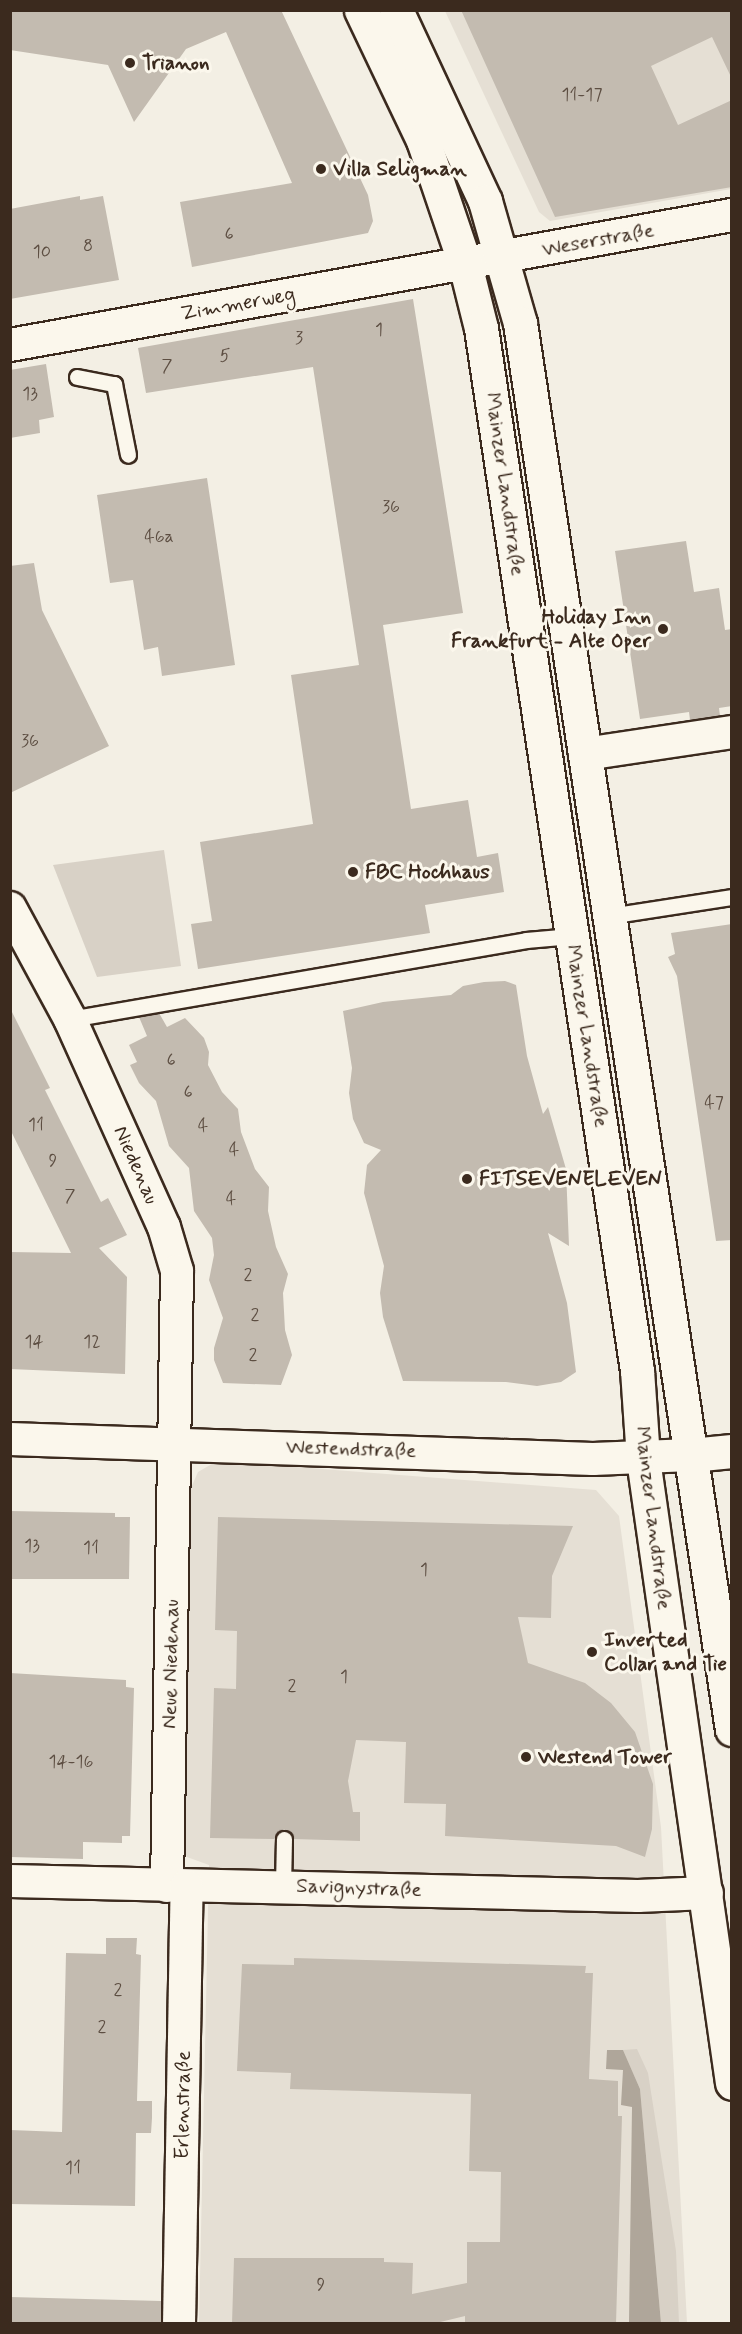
<!DOCTYPE html>
<meta charset="utf-8">
<style>
body{margin:0}
#map{position:relative;width:742px;height:2334px;overflow:hidden;background:#f3efe4;font-family:Mynerve,sans-serif}
div>[style]{position:absolute}
.built>*{inset:0;background:#e5dfd4}
.green>*{inset:0;background:#d8d1c6}
.water>*{inset:0;background:#afa69a}
.building>*{inset:0;background:#c3bbb0}
.roads{filter:drop-shadow(2px 0 #3b2a1e) drop-shadow(-2px 0 #3b2a1e) drop-shadow(0 2px #3b2a1e) drop-shadow(0 -2px #3b2a1e)}
.service>*{height:15px;margin:-7.5px;padding:0 7.5px;transform-origin:7.5px;border-radius:7.5px;background:#fbf7ec}
.minor>*{height:32px;margin:-16px;padding:0 16px;transform-origin:16px;border-radius:16px;background:#fbf7ec}
.secondary>*{height:33px;margin:-16.5px;padding:0 16.5px;transform-origin:16.5px;border-radius:16.5px;background:#fbf7ec}
.primary>*{height:33px;margin:-16.5px;padding:0 16.5px;transform-origin:16.5px;border-radius:16.5px;background:#fbf7ec}
.dots>*{width:16px;height:16px;translate:-50% -50%;box-sizing:border-box;border:3px solid #fbf7ec;border-radius:50%}
span{translate:-50% -50%;white-space:nowrap;text-align:center;line-height:1.15;-webkit-text-stroke:6px #fbf7ec;paint-order:stroke}
.number-label{font-size:18px;color:#5d4e42}
.number-label span{-webkit-text-stroke-width:0}
.poi-label{font-size:21px;color:#3b2a1e;font-weight:700}
.left{translate:0 -50%;text-align:left}
.right{translate:-100% -50%;text-align:right}
.street-label{font-size:21px;color:#3b2a1e}
.frame{position:absolute;inset:0;border:12px solid #3b2a1e;pointer-events:none}
</style>
<div id="map">
<div class="built">
<div style="clip-path:polygon(445px 11px,731px 11px,731px 189px,550px 221px,539px 212px)"></div>
<div style="clip-path:polygon(217px 1461px,596px 1490px,619px 1516px,661px 1827px,687px 2323px,199px 2323px,209px 1865px,187px 1857px,183px 1848px,187px 1497px,198px 1472px)"></div>
</div>
<div class="green">
<div style="clip-path:polygon(164px 850px,181px 966px,97px 977px,53px 865px)"></div>
<div style="clip-path:polygon(637px 2049px,648px 2073px,676px 2251px,679px 2323px,661px 2323px,640px 2089px,623px 2050px)"></div>
</div>
<div class="water">
<div style="clip-path:polygon(607px 2050px,623px 2050px,640px 2089px,661px 2323px,629px 2323px,632px 2107px,621px 2105px,623px 2070px,606px 2069px)"></div>
</div>
<div class="building">
<div style="clip-path:polygon(10px 10px,281px 10px,368px 195px,373px 221px,368px 233px,192px 267px,180px 202px,292px 183px,226px 32px,186px 49px,134px 122px,108px 65px,10px 50px)"></div>
<div style="clip-path:polygon(461px 10px,732px 10px,732px 79px,712px 37px,651px 66px,678px 125px,732px 100px,732px 187px,555px 217px)"></div>
<div style="clip-path:polygon(80px 196px,80px 200px,103px 196px,119px 280px,10px 299px,10px 209px)"></div>
<div style="clip-path:polygon(413px 299px,463px 613px,383px 625px,411px 809px,468px 800px,477px 857px,498px 853px,504px 892px,425px 905px,430px 933px,198px 969px,191px 924px,212px 921px,200px 842px,313px 824px,291px 675px,359px 665px,313px 367px,146px 393px,138px 348px)"></div>
<div style="clip-path:polygon(46px 364px,54px 417px,39px 420px,40px 433px,10px 438px,10px 370px)"></div>
<div style="clip-path:polygon(207px 478px,235px 665px,162px 676px,158px 647px,144px 650px,133px 580px,110px 583px,97px 495px)"></div>
<div style="clip-path:polygon(686px 541px,694px 592px,719px 588px,725px 630px,732px 629px,732px 706px,719px 708px,720px 716px,690px 720px,689px 712px,640px 719px,615px 551px)"></div>
<div style="clip-path:polygon(34px 563px,42px 610px,109px 746px,10px 793px,10px 566px)"></div>
<div style="clip-path:polygon(732px 924px,732px 1240px,716px 1241px,677px 976px,668px 957px,675px 954px,671px 933px)"></div>
<div style="clip-path:polygon(505px 981px,516px 985px,527px 1056px,543px 1114px,548px 1107px,566px 1169px,569px 1246px,548px 1233px,567px 1303px,576px 1372px,561px 1382px,537px 1386px,506px 1382px,403px 1381px,383px 1317px,380px 1293px,384px 1266px,364px 1193px,367px 1165px,381px 1150px,364px 1143px,353px 1119px,349px 1093px,352px 1068px,343px 1011px,383px 1002px,451px 995px,463px 986px,484px 982px)"></div>
<div style="clip-path:polygon(10px 1008px,50px 1088px,45px 1090px,101px 1202px,108px 1198px,127px 1235px,99px 1248px,127px 1277px,125px 1374px,10px 1369px,10px 1252px,71px 1253px,10px 1129px)"></div>
<div style="clip-path:polygon(159px 1013px,167px 1027px,185px 1018px,204px 1038px,209px 1052px,208px 1065px,222px 1092px,238px 1109px,241px 1132px,255px 1169px,269px 1187px,268px 1211px,276px 1247px,288px 1274px,283px 1293px,285px 1330px,292px 1355px,281px 1385px,223px 1383px,214px 1360px,214px 1348px,223px 1318px,209px 1280px,214px 1255px,212px 1238px,194px 1211px,189px 1168px,169px 1146px,156px 1101px,139px 1083px,130px 1065px,137px 1062px,129px 1045px,147px 1036px,139px 1017px)"></div>
<div style="clip-path:polygon(10px 1511px,115px 1513px,115px 1517px,130px 1517px,129px 1579px,10px 1579px)"></div>
<div style="clip-path:polygon(218px 1517px,573px 1526px,552px 1576px,551px 1618px,518px 1617px,528px 1663px,585px 1683px,611px 1703px,635px 1732px,653px 1784px,652px 1829px,645px 1857px,616px 1846px,445px 1836px,446px 1804px,404px 1803px,406px 1742px,356px 1740px,348px 1781px,353px 1812px,360px 1812px,360px 1841px,294px 1839px,284px 1829px,274px 1839px,210px 1838px,214px 1688px,236px 1689px,237px 1631px,215px 1630px)"></div>
<div style="clip-path:polygon(10px 1673px,126px 1680px,126px 1687px,134px 1688px,130px 1836px,122px 1836px,122px 1843px,83px 1842px,83px 1859px,10px 1857px)"></div>
<div style="clip-path:polygon(106px 1938px,137px 1938px,136px 1954px,141px 1955px,137px 2101px,152px 2101px,152px 2118px,151px 2133px,136px 2133px,135px 2206px,10px 2204px,10px 2130px,62px 2132px,66px 1953px,106px 1954px)"></div>
<div style="clip-path:polygon(294px 1958px,586px 1966px,585px 1973px,593px 1973px,589px 2079px,618px 2081px,618px 2116px,622px 2116px,616px 2324px,465px 2324px,465px 2316px,432px 2324px,232px 2324px,234px 2258px,384px 2258px,384px 2262px,413px 2263px,412px 2294px,467px 2283px,467px 2242px,500px 2242px,501px 2172px,469px 2171px,471px 2094px,290px 2089px,291px 2073px,237px 2071px,242px 1964px,294px 1965px)"></div>
<div style="clip-path:polygon(10px 2297px,161px 2301px,161px 2324px,10px 2324px)"></div>
</div>
<div class="roads">
<div class="service">
<div style="left:77px;top:377px;width:38px;rotate:11deg"></div>
<div style="left:114px;top:384px;width:72px;rotate:78.8deg"></div>
<div style="left:609px;top:916px;width:124px;rotate:-8.8deg"></div>
<div style="left:70px;top:1019px;width:463px;rotate:-9.8deg"></div>
<div style="left:526px;top:940px;width:46px;rotate:-5deg"></div>
<div style="left:283px;top:1886px;width:47px;rotate:-88.8deg"></div>
</div>
<div class="minor">
<div style="left:10px;top:345px;width:734px;rotate:-10.21deg"></div>
<div style="left:585px;top:754px;width:149px;rotate:-8.5deg"></div>
<div style="left:10px;top:908px;width:126px;rotate:61.6deg"></div>
<div style="left:70px;top:1019px;width:228px;rotate:65.7deg"></div>
<div style="left:164px;top:1227px;width:46px;rotate:73.5deg"></div>
<div style="left:177px;top:1271px;width:615px;rotate:90.93deg"></div>
<div style="left:10px;top:1439px;width:583px;rotate:1.96deg"></div>
<div style="left:593px;top:1459px;width:98px;rotate:-2.3deg"></div>
<div style="left:10px;top:1881px;width:628px;rotate:1.37deg"></div>
<div style="left:638px;top:1896px;width:69px;rotate:-2.5deg"></div>
<div style="left:179px;top:2324px;width:438px;rotate:-89deg"></div>
</div>
<div class="secondary">
<div style="left:691px;top:1455px;width:41px;rotate:-5.6deg"></div>
</div>
<div class="primary">
<div style="left:361px;top:10px;width:144px;rotate:64.5deg"></div>
<div style="left:423px;top:140px;width:131px;rotate:71.3deg"></div>
<div style="left:465px;top:264px;width:66px;rotate:76deg"></div>
<div style="left:481px;top:328px;width:1054px;rotate:81.49deg"></div>
<div style="left:637px;top:1370px;width:89px;rotate:86.1deg"></div>
<div style="left:643px;top:1459px;width:630px;rotate:81.88deg"></div>
<div style="left:396px;top:10px;width:211px;rotate:65deg"></div>
<div style="left:485px;top:201px;width:127px;rotate:74deg"></div>
<div style="left:520px;top:323px;width:1422px;rotate:81.43deg"></div>
</div>
</div>
<div class="dots">
<div style="left:130px;top:63px;background:#3b2a1e"></div>
<div style="left:321px;top:169px;background:#3b2a1e"></div>
<div style="left:663px;top:629px;background:#3b2a1e"></div>
<div style="left:353px;top:872px;background:#3b2a1e"></div>
<div style="left:467px;top:1179px;background:#3b2a1e"></div>
<div style="left:592px;top:1652px;background:#3b2a1e"></div>
<div style="left:526px;top:1757px;background:#3b2a1e"></div>
</div>
<div class="number-label">
<span style="left:582px;top:95px">11-17</span>
<span style="left:229px;top:234px">6</span>
<span style="left:88px;top:246px">8</span>
<span style="left:42px;top:252px">10</span>
<span style="left:379px;top:330px">1</span>
<span style="left:299px;top:338px">3</span>
<span style="left:225px;top:356px">5</span>
<span style="left:167px;top:366px">7</span>
<span style="left:30px;top:394px">13</span>
<span style="left:391px;top:507px">36</span>
<span style="left:159px;top:537px">46a</span>
<span style="left:30px;top:741px">36</span>
<span style="left:171px;top:1060px">6</span>
<span style="left:188px;top:1092px">6</span>
<span style="left:714px;top:1103px">47</span>
<span style="left:36px;top:1125px">11</span>
<span style="left:203px;top:1126px">4</span>
<span style="left:234px;top:1150px">4</span>
<span style="left:53px;top:1161px">9</span>
<span style="left:70px;top:1196px">7</span>
<span style="left:231px;top:1199px">4</span>
<span style="left:248px;top:1275px">2</span>
<span style="left:255px;top:1315px">2</span>
<span style="left:34px;top:1342px">14</span>
<span style="left:92px;top:1342px">12</span>
<span style="left:253px;top:1355px">2</span>
<span style="left:32px;top:1546px">13</span>
<span style="left:91px;top:1548px">11</span>
<span style="left:424px;top:1570px">1</span>
<span style="left:344px;top:1677px">1</span>
<span style="left:292px;top:1686px">2</span>
<span style="left:71px;top:1762px">14-16</span>
<span style="left:118px;top:1990px">2</span>
<span style="left:102px;top:2027px">2</span>
<span style="left:73px;top:2168px">11</span>
<span style="left:321px;top:2285px">9</span>
</div>
<div class="poi-label">
<span class="left" style="left:142px;top:63px">Trianon</span>
<span class="left" style="left:333px;top:169px">Villa Seligman</span>
<span class="right" style="left:651px;top:629px">Holiday Inn<br>Frankfurt - Alte Oper</span>
<span class="left" style="left:365px;top:872px">FBC Hochhaus</span>
<span class="left" style="left:479px;top:1179px">FITSEVENELEVEN</span>
<span class="left" style="left:604px;top:1652px">Inverted<br>Collar and Tie</span>
<span class="left" style="left:538px;top:1757px">Westend Tower</span>
</div>
<div class="street-label">
<span style="left:598px;top:240px;rotate:-10deg">Weserstraße</span>
<span style="left:238px;top:304px;rotate:-10deg">Zimmerweg</span>
<span style="left:505px;top:484px;rotate:82deg">Mainzer Landstraße</span>
<span style="left:587px;top:1036px;rotate:81deg">Mainzer Landstraße</span>
<span style="left:136px;top:1165px;rotate:66deg">Niedenau</span>
<span style="left:351px;top:1449px;rotate:2deg">Westendstraße</span>
<span style="left:653px;top:1518px;rotate:83deg">Mainzer Landstraße</span>
<span style="left:171px;top:1664px;rotate:-89deg">Neue Niedenau</span>
<span style="left:359px;top:1888px;rotate:2deg">Savignystraße</span>
<span style="left:183px;top:2105px;rotate:-89deg">Erlenstraße</span>
</div>
<div class="frame"></div>
</div>
